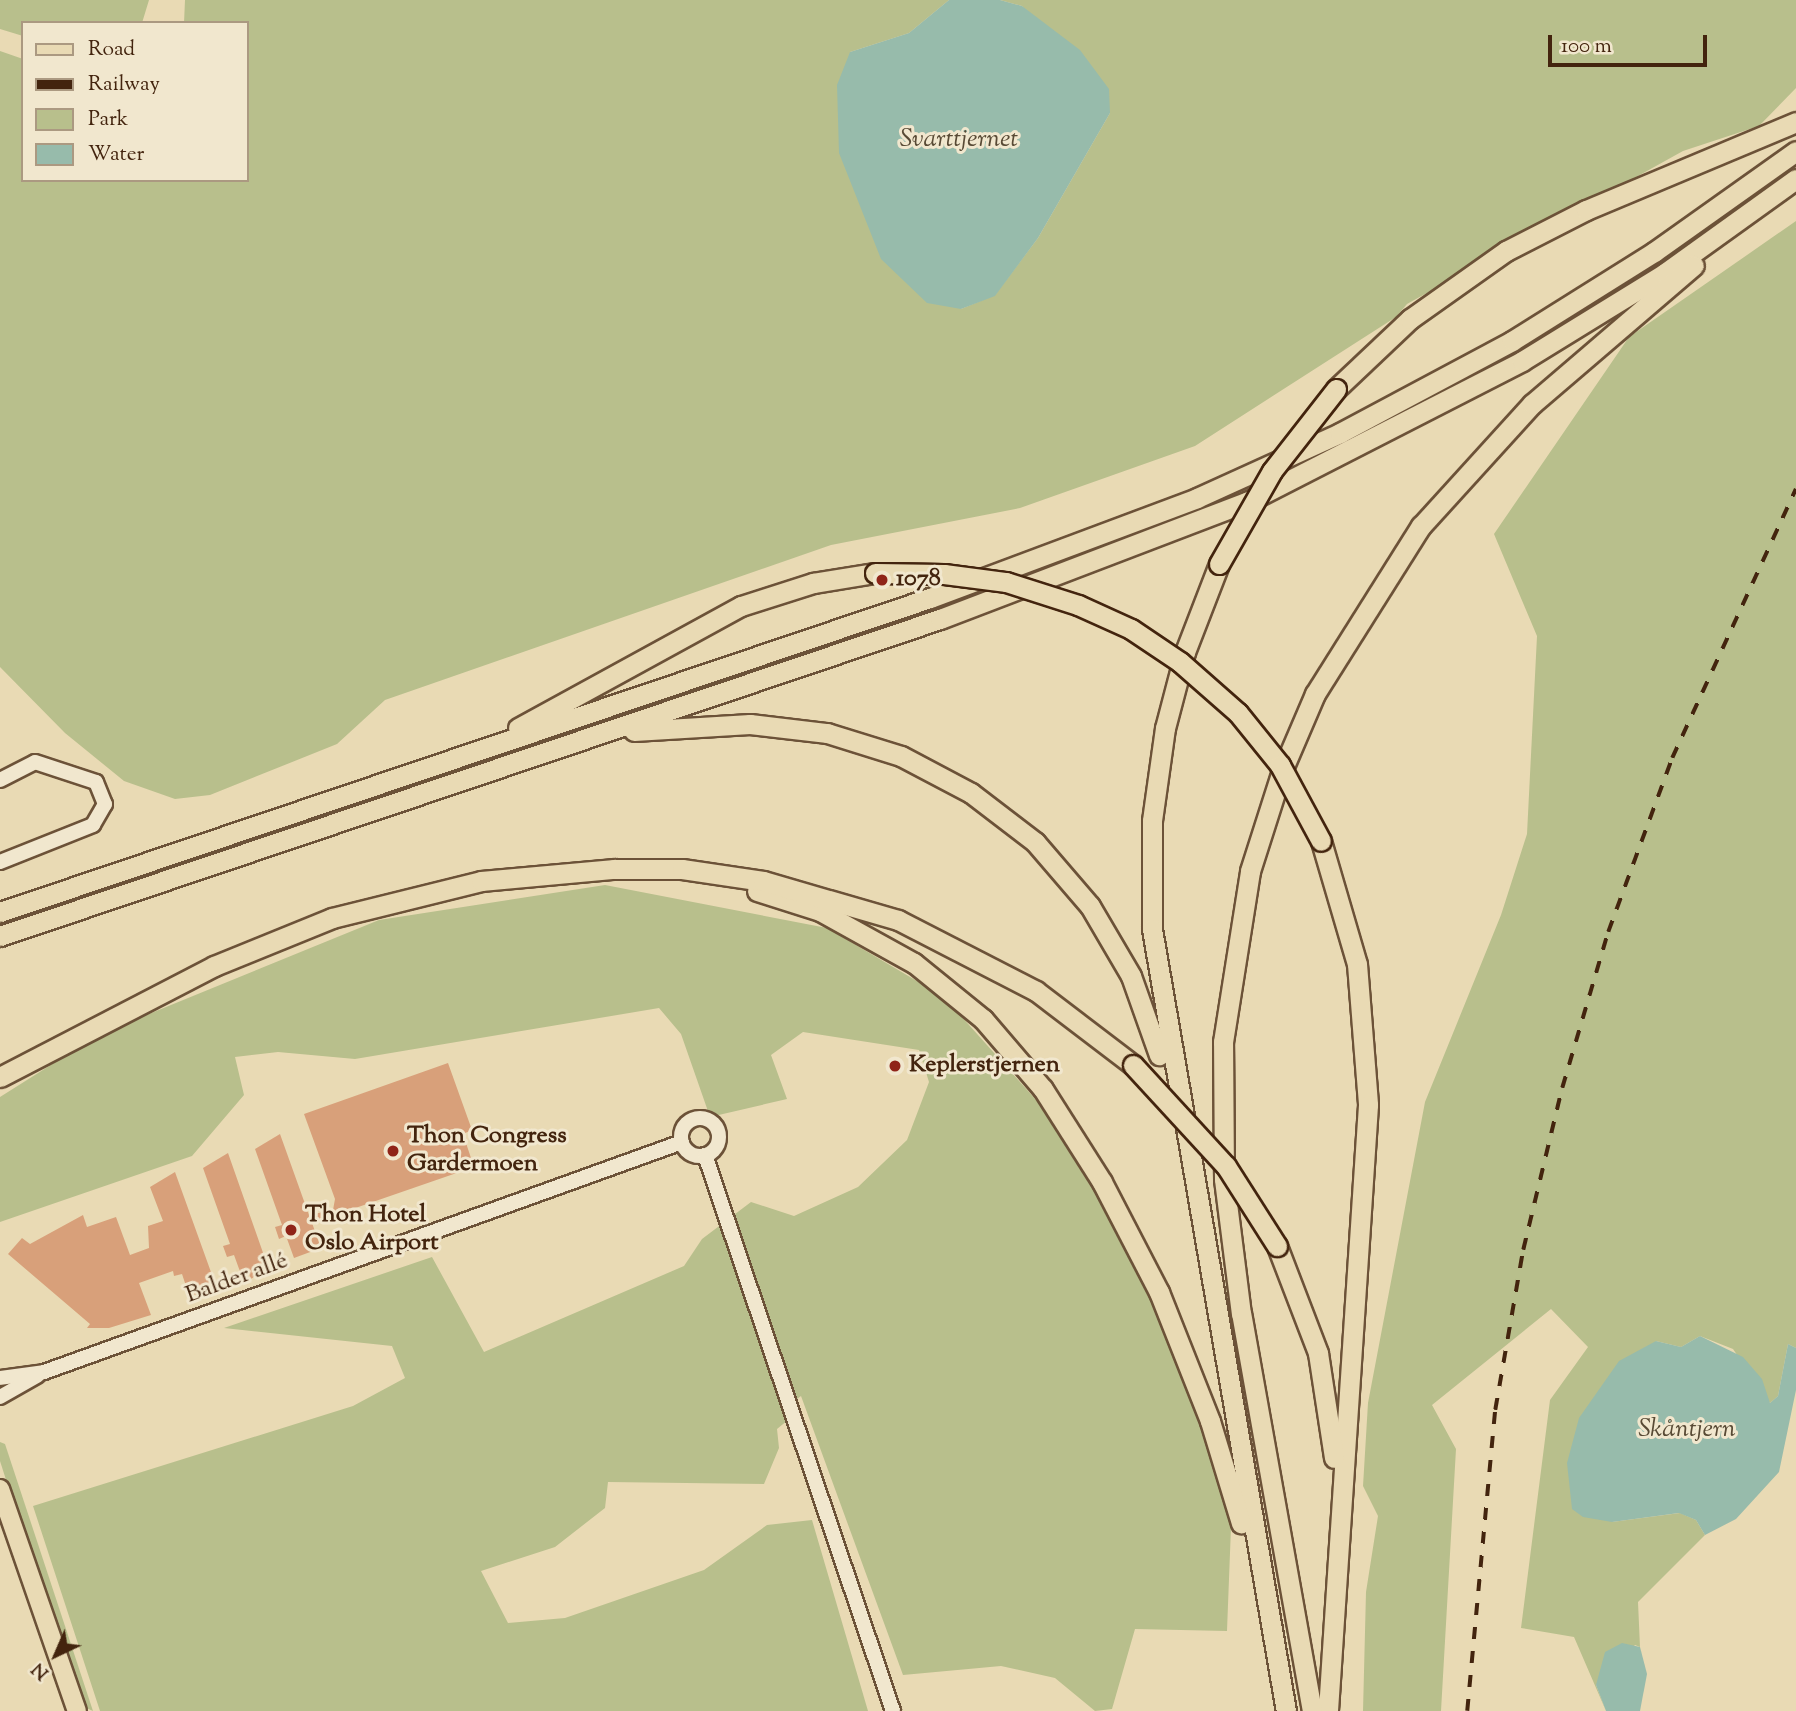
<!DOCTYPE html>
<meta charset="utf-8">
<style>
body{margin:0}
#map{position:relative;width:1796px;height:1711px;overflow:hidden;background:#e9dab4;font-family:"Sorts Mill Goudy",serif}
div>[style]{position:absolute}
.green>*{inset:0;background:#b8bf8c}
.water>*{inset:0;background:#97bbab}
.building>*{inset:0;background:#d8a07a}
.roads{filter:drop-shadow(2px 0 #6c5238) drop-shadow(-2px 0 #6c5238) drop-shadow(0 2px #6c5238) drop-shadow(0 -2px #6c5238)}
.minor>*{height:14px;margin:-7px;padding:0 7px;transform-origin:7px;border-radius:7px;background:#f1e7ce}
.minor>.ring{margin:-7px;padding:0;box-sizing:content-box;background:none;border:14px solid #f1e7ce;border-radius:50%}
.major>*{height:18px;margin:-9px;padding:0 9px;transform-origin:9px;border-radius:9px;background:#e9dab4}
.highway>*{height:19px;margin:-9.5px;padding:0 9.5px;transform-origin:9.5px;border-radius:9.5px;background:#e9dab4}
.rail>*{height:3.5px;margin-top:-1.75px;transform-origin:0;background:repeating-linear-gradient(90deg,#43240e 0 12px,transparent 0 24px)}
.bridges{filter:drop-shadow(2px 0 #43240e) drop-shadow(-2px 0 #43240e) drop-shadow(0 2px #43240e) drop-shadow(0 -2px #43240e)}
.highway-bridge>*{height:19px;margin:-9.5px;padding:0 9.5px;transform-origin:9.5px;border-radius:9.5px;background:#e9dab4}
.dots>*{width:19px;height:19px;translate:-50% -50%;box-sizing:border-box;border:4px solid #f1e7ce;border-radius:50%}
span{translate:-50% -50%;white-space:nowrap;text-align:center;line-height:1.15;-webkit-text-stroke:6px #f1e7ce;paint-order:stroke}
.poi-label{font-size:24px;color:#43240e;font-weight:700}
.left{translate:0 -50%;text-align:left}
.street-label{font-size:24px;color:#43240e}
.water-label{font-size:26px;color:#584a35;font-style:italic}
.legend{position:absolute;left:21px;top:21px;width:228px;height:161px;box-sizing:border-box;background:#f1e7ce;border:2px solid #ab9981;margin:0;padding:9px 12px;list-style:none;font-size:21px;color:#43240e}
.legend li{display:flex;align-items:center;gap:14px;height:35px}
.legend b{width:35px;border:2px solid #ab9981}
.north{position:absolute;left:21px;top:1620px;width:70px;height:70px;-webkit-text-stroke:5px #f1e7ce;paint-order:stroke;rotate:224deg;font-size:19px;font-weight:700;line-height:28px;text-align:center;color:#43240e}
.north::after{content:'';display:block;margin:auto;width:24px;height:32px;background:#43240e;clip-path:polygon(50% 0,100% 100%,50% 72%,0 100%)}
.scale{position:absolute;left:1548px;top:35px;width:159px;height:32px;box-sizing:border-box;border:4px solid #43240e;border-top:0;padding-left:9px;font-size:21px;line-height:24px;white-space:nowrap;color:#43240e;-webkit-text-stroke:5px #f1e7ce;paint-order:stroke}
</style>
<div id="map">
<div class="green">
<div style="clip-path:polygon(0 0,149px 0,142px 23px,23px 23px,23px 36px,0 29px)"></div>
<div style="clip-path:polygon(185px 0,949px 0,909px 33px,850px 52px,961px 309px,995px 295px,1038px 238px,1110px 113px,1022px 6px,1000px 0,1796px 0,1796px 88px,1759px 126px,1683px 151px,1407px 304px,1396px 317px,1195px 446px,1020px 508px,831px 545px,385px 700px,337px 744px,210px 795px,175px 799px,124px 781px,65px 733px,0 667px,0 51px,23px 59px,23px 180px,247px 180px,247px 23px,184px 23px)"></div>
<div style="clip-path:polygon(1796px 221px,1796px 1348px,1788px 1344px,1778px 1396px,1770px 1403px,1733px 1349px,1700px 1336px,1681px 1347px,1656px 1341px,1612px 1522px,1680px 1513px,1696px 1520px,1705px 1535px,1638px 1602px,1640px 1647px,1635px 1645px,1596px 1685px,1606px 1711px,1574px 1637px,1521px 1628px,1550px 1400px,1588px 1347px,1551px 1309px,1432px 1405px,1456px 1449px,1441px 1711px,1363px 1711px,1366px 1592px,1378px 1516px,1363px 1486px,1368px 1403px,1425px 1102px,1501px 915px,1527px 834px,1537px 636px,1494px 534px,1629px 337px)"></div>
<div style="clip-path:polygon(605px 885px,827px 928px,944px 997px,1062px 1129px,1163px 1312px,1232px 1501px,1227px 1631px,1135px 1629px,1112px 1709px,1095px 1711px,1055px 1678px,1001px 1666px,903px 1675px,801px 1396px,783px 1410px,788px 1420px,777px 1429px,779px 1448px,764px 1484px,608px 1482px,605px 1508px,555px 1547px,481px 1571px,508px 1623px,565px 1618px,704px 1570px,767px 1525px,812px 1520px,868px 1711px,100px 1711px,33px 1506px,353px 1406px,405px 1378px,392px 1346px,224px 1328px,432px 1257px,484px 1352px,684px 1266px,702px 1239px,751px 1202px,794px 1216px,858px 1187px,907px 1140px,929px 1082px,919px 1050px,803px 1032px,771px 1055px,787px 1099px,710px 1117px,681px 1034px,659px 1008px,355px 1059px,278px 1052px,235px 1057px,244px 1095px,192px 1156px,0 1222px,0 1097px,100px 1034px,379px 920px)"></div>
<div style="clip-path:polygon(0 1442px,5px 1444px,93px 1711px,84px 1707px,23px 1533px,0 1461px)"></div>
</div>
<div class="water">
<div style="clip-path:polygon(949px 0,1000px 0,1022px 6px,1080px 50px,1109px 89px,1110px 113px,1038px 238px,995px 296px,961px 309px,927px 303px,881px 259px,839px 153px,837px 85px,850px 52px,909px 33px)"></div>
<div style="clip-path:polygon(1700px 1336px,1743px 1357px,1762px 1379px,1770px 1403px,1778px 1396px,1788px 1344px,1796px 1348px,1796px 1390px,1779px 1472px,1736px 1519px,1705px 1535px,1696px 1520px,1679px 1513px,1612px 1522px,1583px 1517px,1572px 1509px,1567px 1463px,1579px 1418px,1619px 1361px,1656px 1341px,1681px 1347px)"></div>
<div style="clip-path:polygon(1622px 1643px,1640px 1647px,1647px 1674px,1640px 1711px,1606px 1711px,1596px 1685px,1605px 1652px)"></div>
</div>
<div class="building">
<div style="clip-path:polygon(448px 1063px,472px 1130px,463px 1134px,474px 1167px,312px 1223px,321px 1248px,294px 1258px,286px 1236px,279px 1239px,275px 1227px,282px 1225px,255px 1149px,280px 1134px,309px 1215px,333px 1210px,335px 1199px,304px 1114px)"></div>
<div style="clip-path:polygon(228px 1153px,268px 1267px,251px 1279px,249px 1274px,242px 1277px,234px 1255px,227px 1257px,223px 1246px,230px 1244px,203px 1168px)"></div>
<div style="clip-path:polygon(175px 1172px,216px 1286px,206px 1289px,207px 1294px,189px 1295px,182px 1274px,174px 1276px,173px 1271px,139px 1283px,151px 1315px,109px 1328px,87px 1328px,90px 1324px,8px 1254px,22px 1238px,30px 1244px,83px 1215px,87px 1227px,116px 1217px,130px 1255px,149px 1248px,148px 1226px,163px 1221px,150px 1187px)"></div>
</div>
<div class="roads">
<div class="minor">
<div style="left:0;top:780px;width:39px;rotate:-27deg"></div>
<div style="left:35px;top:762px;width:64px;rotate:18.2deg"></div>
<div style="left:96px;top:782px;width:24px;rotate:68deg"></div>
<div style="left:105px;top:804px;width:24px;rotate:120deg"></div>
<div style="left:93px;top:825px;width:100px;rotate:158.3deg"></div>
<div class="ring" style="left:681px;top:1118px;width:24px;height:24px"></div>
<div style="left:705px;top:1155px;width:587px;rotate:71.32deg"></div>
<div style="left:0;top:1378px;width:44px;rotate:-7.8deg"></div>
<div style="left:44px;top:1372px;width:678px;rotate:-19.82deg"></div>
<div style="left:0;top:1397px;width:43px;rotate:-29.6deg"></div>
</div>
<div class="major">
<div style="left:0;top:1489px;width:235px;rotate:70.9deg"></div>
</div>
<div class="highway">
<div style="left:1336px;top:389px;width:102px;rotate:-43.4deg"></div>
<div style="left:1410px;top:319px;width:118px;rotate:-35.3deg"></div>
<div style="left:1506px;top:251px;width:90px;rotate:-27.1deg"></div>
<div style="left:1586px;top:210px;width:228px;rotate:-22.7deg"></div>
<div style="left:1219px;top:564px;width:94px;rotate:111.1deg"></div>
<div style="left:1185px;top:652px;width:79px;rotate:104.7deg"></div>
<div style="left:1165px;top:728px;width:94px;rotate:98deg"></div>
<div style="left:1152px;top:821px;width:108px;rotate:90deg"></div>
<div style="left:1152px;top:929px;width:793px;rotate:80.28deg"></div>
<div style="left:518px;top:728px;width:254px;rotate:-28.7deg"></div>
<div style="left:741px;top:606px;width:76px;rotate:-17.7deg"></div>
<div style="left:813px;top:583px;width:63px;rotate:-9.2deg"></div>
<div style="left:634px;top:731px;width:116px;rotate:-3.5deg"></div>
<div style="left:750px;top:724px;width:78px;rotate:6.7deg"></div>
<div style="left:827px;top:733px;width:77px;rotate:17.3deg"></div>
<div style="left:901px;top:756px;width:79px;rotate:27.9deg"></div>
<div style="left:971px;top:793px;width:81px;rotate:37.4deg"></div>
<div style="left:1035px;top:842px;width:84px;rotate:49.3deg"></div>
<div style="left:1090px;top:906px;width:81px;rotate:59.6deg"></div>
<div style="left:1131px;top:976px;width:84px;rotate:70.5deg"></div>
<div style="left:1321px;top:841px;width:128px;rotate:73.7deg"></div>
<div style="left:1357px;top:964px;width:141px;rotate:85.5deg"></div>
<div style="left:1368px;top:1105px;width:607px;rotate:93.78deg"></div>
<div style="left:757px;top:891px;width:66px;rotate:17.6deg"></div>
<div style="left:820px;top:911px;width:107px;rotate:29deg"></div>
<div style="left:914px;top:963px;width:89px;rotate:39.1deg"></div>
<div style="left:983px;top:1019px;width:92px;rotate:49.4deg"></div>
<div style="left:1043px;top:1089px;width:110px;rotate:57.6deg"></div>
<div style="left:1102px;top:1182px;width:124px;rotate:62.6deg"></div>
<div style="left:1159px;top:1292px;width:139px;rotate:68.4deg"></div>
<div style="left:1210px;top:1421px;width:107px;rotate:73.1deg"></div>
<div style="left:0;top:912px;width:982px;rotate:-18.66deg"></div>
<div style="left:930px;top:598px;width:285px;rotate:-20.5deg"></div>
<div style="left:1197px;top:498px;width:157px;rotate:-24.4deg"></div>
<div style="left:1340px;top:433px;width:195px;rotate:-28.1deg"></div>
<div style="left:1512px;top:341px;width:168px;rotate:-32.1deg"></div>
<div style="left:1654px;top:252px;width:174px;rotate:-35.4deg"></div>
<div style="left:0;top:936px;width:992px;rotate:-18.64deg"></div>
<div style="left:940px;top:619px;width:329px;rotate:-20.9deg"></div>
<div style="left:1247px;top:502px;width:309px;rotate:-27.1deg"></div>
<div style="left:1522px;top:361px;width:168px;rotate:-31.6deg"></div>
<div style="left:1665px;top:273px;width:161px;rotate:-35.7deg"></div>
<div style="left:0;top:1077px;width:241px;rotate:-27.4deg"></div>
<div style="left:214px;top:966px;width:127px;rotate:-22.1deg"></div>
<div style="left:332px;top:918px;width:154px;rotate:-13.9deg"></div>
<div style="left:481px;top:881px;width:134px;rotate:-5.2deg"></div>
<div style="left:614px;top:869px;width:68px"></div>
<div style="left:682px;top:869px;width:82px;rotate:8.4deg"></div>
<div style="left:763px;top:881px;width:141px;rotate:16.1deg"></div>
<div style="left:898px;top:920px;width:155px;rotate:27.2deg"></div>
<div style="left:1036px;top:991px;width:122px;rotate:37.3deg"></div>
<div style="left:1277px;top:1246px;width:115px;rotate:69deg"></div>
<div style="left:1318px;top:1353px;width:106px;rotate:81.3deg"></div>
<div style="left:1312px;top:1711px;width:403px;rotate:-100.1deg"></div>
<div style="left:1241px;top:1314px;width:136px;rotate:-97.2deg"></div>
<div style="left:1224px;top:1179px;width:137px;rotate:-90.4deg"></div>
<div style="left:1223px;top:1042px;width:173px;rotate:-81deg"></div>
<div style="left:1250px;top:871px;width:105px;rotate:-72.3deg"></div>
<div style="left:1282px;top:771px;width:84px;rotate:-66.8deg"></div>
<div style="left:1315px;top:694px;width:199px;rotate:-57.8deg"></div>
<div style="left:1421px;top:526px;width:165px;rotate:-47.7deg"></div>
<div style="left:1532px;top:404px;width:213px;rotate:-40.6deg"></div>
</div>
</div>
<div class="rail">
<div style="left:1467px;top:1711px;width:302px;rotate:-84.7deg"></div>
<div style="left:1495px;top:1410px;width:162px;rotate:-80.1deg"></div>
<div style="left:1523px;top:1250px;width:167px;rotate:-76.5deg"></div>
<div style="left:1562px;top:1088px;width:163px;rotate:-73.6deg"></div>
<div style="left:1608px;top:932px;width:185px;rotate:-69.8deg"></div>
<div style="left:1672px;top:758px;width:296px;rotate:-65.3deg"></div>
</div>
<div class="bridges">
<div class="highway-bridge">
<div style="left:1219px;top:564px;width:107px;rotate:-60.3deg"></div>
<div style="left:1272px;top:471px;width:104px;rotate:-52deg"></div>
<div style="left:875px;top:573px;width:69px;rotate:0.8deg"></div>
<div style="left:944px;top:574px;width:63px;rotate:7.4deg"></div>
<div style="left:1006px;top:582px;width:76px;rotate:17.7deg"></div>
<div style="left:1078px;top:605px;width:58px;rotate:24.4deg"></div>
<div style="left:1131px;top:629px;width:59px;rotate:34deg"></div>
<div style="left:1180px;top:662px;width:77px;rotate:41.3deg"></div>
<div style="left:1238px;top:713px;width:67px;rotate:51.1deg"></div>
<div style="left:1280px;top:765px;width:86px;rotate:61.7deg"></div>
<div style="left:1133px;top:1065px;width:137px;rotate:47.4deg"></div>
<div style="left:1226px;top:1166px;width:95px;rotate:57.5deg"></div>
</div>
</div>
<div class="dots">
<div style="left:882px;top:580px;background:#8f2418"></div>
<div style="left:895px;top:1066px;background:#8f2418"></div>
<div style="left:393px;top:1151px;background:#8f2418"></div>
<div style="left:291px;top:1230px;background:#8f2418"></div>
</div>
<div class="poi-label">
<span class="left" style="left:896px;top:580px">1078</span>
<span class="left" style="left:909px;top:1066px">Keplerstjernen</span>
<span class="left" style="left:407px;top:1151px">Thon Congress<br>Gardermoen</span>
<span class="left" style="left:305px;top:1230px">Thon Hotel<br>Oslo Airport</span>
</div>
<div class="street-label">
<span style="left:237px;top:1279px;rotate:-20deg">Balder allé</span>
</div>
<div class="water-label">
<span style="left:959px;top:140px">Svarttjernet</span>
<span style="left:1687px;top:1430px">Skåntjern</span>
</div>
<ul class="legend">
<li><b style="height:9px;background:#e9dab4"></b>Road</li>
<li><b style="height:9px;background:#43240e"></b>Railway</li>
<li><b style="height:19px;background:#b8bf8c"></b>Park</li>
<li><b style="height:19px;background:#97bbab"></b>Water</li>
</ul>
<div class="north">N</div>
<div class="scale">100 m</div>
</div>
